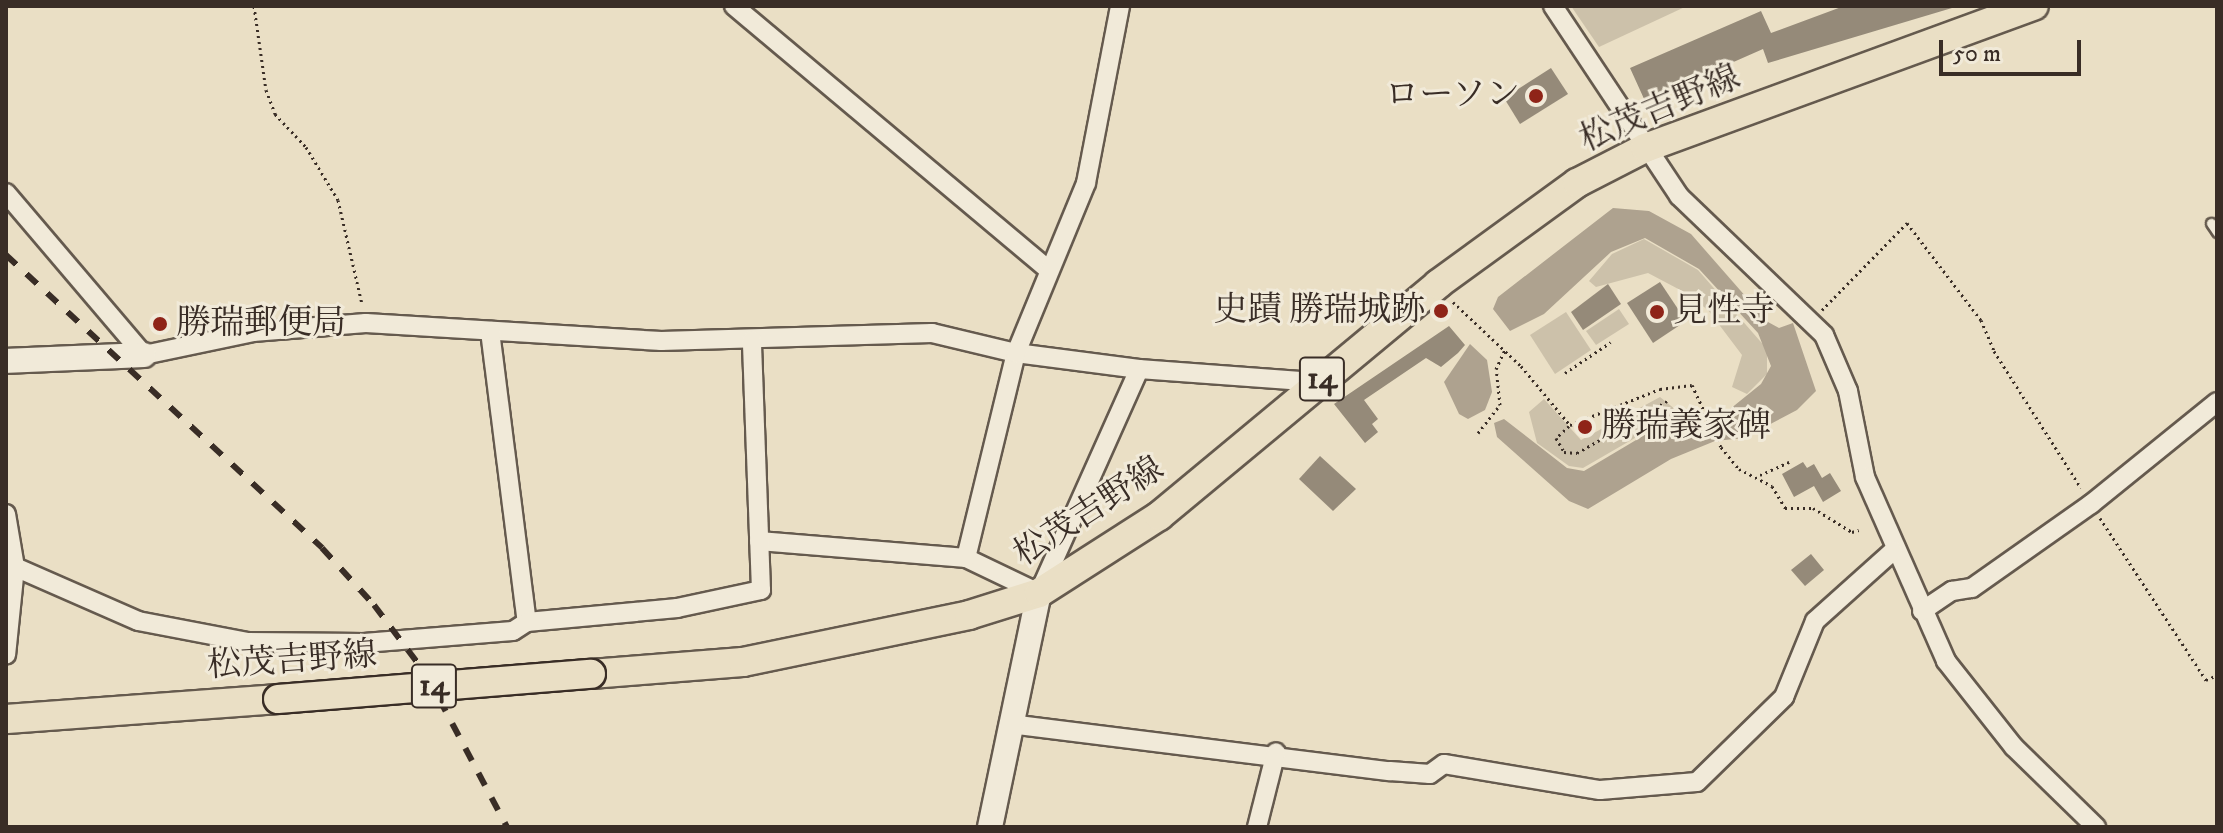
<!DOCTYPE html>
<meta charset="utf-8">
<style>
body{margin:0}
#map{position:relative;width:2223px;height:833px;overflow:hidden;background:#eadfc5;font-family:"IM FELL DW Pica","Noto Serif JP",serif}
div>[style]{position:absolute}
.green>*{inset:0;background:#ccc1aa}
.water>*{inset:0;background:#aea28f}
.building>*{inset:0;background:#958a79}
.path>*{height:3px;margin-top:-1.5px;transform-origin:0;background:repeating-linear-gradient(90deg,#392d26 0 2px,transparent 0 6px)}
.roads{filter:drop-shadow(2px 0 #655a4e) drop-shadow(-2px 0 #655a4e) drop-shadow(0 2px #655a4e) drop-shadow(0 -2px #655a4e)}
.lane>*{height:9px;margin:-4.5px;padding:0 4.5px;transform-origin:4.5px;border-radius:4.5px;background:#f1ead9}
.street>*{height:18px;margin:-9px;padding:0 9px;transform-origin:9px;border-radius:9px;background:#f1ead9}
.secondary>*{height:24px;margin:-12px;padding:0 12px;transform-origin:12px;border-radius:12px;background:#f1ead9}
.primary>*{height:28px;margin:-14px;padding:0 14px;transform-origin:14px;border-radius:14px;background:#eadfc5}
.rail>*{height:6px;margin-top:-3px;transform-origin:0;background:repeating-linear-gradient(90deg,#392d26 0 14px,transparent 0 28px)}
.bridges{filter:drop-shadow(2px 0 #392d26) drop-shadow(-2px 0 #392d26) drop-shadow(0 2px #392d26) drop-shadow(0 -2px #392d26)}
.primary-bridge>*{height:28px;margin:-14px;padding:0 14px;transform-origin:14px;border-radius:14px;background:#eadfc5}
.dots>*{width:22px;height:22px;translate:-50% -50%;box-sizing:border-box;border:4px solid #f1ead9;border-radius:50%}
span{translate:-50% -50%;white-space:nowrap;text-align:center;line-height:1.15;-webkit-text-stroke:6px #f1ead9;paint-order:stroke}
.shield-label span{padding:2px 6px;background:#f1ead9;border:2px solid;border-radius:6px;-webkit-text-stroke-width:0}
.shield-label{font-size:32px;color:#392d26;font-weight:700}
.poi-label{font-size:34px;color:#392d26}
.right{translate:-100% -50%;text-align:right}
.left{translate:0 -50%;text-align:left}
.street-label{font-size:34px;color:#392d26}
.frame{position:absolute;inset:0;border:8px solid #392d26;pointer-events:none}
.scale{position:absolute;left:1939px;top:40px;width:142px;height:36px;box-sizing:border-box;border:4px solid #392d26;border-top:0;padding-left:10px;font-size:24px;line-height:28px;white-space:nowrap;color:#392d26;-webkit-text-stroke:6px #f1ead9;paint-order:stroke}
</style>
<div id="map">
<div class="green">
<div style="clip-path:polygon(1571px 6px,1687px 6px,1599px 47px)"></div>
<div style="clip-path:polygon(1644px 239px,1698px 270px,1767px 349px,1767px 374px,1747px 394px,1732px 387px,1742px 355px,1708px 310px,1684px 292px,1648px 273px,1596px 287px,1589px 281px,1612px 254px)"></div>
<div style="clip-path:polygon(1619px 309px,1629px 324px,1596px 345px,1586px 331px)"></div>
<div style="clip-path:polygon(1566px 312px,1591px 350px,1555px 374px,1530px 335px)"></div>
<div style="clip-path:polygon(1660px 397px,1681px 414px,1680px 421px,1666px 420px,1583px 468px,1569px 466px,1537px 443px,1529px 412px,1544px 399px,1581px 440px)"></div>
</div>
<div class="water">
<div style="clip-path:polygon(1613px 208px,1649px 211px,1691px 234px,1768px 322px,1779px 328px,1793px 323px,1816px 391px,1797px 410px,1744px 438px,1715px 441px,1671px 459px,1588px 509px,1569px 501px,1497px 437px,1494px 423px,1504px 419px,1567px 468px,1584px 471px,1663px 424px,1709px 426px,1761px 384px,1771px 366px,1758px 333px,1699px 269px,1645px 238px,1611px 252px,1544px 314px,1510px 331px,1493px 309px,1498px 297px)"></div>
<div style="clip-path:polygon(1470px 344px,1487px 360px,1492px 392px,1485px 410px,1468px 419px,1459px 414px,1444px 382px)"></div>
</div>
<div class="building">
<div style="clip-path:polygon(1844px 6px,1952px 8px,1768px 63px,1763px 49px,1645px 101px,1630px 68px,1761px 11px,1771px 33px)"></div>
<div style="clip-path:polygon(1551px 68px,1568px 94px,1520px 124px,1504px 98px)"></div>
<div style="clip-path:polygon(1660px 282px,1686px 321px,1653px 343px,1627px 303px)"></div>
<div style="clip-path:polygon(1608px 284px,1621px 304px,1583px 330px,1571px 312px)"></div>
<div style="clip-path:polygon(1449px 326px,1465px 345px,1458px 353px,1441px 367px,1426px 358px,1364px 400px,1378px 419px,1372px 424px,1378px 432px,1365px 443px,1334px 404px)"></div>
<div style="clip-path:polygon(1320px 456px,1356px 489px,1333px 511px,1299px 479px)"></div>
<div style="clip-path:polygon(1803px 462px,1807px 468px,1814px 464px,1822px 478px,1830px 473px,1841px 491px,1823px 502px,1814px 486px,1794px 497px,1782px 474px)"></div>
<div style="clip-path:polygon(1811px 554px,1824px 570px,1805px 586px,1791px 570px)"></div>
</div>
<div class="path">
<div style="left:254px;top:6px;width:85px;rotate:81.9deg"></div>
<div style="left:266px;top:90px;width:26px;rotate:69deg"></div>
<div style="left:275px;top:114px;width:45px;rotate:46.8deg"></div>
<div style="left:306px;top:147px;width:62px;rotate:58.9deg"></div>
<div style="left:338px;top:200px;width:107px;rotate:77deg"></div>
<div style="left:1453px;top:302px;width:93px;rotate:43.3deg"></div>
<div style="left:1521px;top:366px;width:77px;rotate:50.3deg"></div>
<div style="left:1570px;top:425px;width:97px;rotate:-21.8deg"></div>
<div style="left:1660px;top:389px;width:32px;rotate:-7deg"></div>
<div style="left:1692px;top:385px;width:68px;rotate:64.9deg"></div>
<div style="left:1721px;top:447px;width:28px;rotate:51deg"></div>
<div style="left:1739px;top:469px;width:37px;rotate:27deg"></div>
<div style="left:1772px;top:486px;width:26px;rotate:59deg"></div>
<div style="left:1785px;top:508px;width:28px"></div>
<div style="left:1813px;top:508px;width:46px;rotate:31.6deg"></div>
<div style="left:1852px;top:532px;width:7px;rotate:-16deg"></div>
<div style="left:1822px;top:310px;width:122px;rotate:-45.7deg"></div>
<div style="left:1907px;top:223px;width:122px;rotate:52.7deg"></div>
<div style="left:1981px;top:320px;width:34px;rotate:67deg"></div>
<div style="left:1994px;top:351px;width:162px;rotate:57.6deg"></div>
<div style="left:1565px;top:373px;width:55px;rotate:-34deg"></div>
<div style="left:1569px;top:426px;width:18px;rotate:137deg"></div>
<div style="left:1556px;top:438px;width:16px;rotate:60deg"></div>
<div style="left:1564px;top:452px;width:13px;rotate:4deg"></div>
<div style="left:1577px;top:453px;width:104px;rotate:-30deg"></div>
<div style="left:1478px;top:433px;width:36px;rotate:-52deg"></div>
<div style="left:1500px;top:405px;width:36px;rotate:-96deg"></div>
<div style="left:1496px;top:369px;width:21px;rotate:-65deg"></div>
<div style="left:1760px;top:475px;width:32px;rotate:-24deg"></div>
<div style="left:2100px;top:518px;width:194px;rotate:56.8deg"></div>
<div style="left:2206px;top:680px;width:12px;rotate:-24deg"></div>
</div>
<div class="roads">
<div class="lane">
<div style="left:2211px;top:223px;width:11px;rotate:56deg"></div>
</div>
<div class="street">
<div style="left:734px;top:6px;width:411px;rotate:40deg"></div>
<div style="left:1553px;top:6px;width:228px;rotate:56.4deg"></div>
<div style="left:1679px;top:196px;width:201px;rotate:43.8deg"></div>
<div style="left:1824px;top:335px;width:61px;rotate:66.8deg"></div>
<div style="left:1848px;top:391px;width:88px;rotate:78.8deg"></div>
<div style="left:1865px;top:477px;width:201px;rotate:66.2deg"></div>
<div style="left:1946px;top:661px;width:110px;rotate:51.7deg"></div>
<div style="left:2014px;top:747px;width:115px;rotate:44.3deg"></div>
<div style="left:6px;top:193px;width:213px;rotate:49.6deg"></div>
<div style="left:144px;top:355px;width:111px;rotate:-11.9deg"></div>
<div style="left:253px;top:332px;width:113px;rotate:-4.6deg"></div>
<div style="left:366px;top:323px;width:296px;rotate:3.5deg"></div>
<div style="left:661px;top:341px;width:271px;rotate:-1.7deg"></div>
<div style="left:932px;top:333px;width:86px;rotate:13.4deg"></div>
<div style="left:1016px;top:353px;width:124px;rotate:7.4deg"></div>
<div style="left:1139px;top:369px;width:179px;rotate:4.2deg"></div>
<div style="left:490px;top:331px;width:293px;rotate:82.8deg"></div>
<div style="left:6px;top:514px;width:54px;rotate:80.4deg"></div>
<div style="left:15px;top:567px;width:88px;rotate:95.8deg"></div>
<div style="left:759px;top:541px;width:208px;rotate:4.7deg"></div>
<div style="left:966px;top:558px;width:81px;rotate:25.6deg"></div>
<div style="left:1039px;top:593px;width:245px;rotate:-65.9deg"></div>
<div style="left:966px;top:558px;width:211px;rotate:-76.3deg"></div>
<div style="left:1016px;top:353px;width:184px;rotate:-67.6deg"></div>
<div style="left:1086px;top:183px;width:180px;rotate:-79.1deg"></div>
<div style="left:15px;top:567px;width:134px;rotate:23.7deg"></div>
<div style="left:138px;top:621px;width:112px;rotate:10.8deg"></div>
<div style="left:248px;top:642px;width:116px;rotate:0.5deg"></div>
<div style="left:364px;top:643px;width:149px;rotate:-4.6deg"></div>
<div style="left:513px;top:631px;width:17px;rotate:-33deg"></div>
<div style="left:527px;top:622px;width:151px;rotate:-5.3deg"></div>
<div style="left:677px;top:608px;width:86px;rotate:-12.1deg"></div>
<div style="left:761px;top:590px;width:250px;rotate:-92.1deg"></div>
<div style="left:1922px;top:611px;width:36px;rotate:-34deg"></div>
<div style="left:1952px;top:591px;width:20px;rotate:-9deg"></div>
<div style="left:1972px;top:588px;width:146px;rotate:-35.2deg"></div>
<div style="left:2091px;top:504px;width:162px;rotate:-39deg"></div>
<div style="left:1010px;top:724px;width:383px;rotate:7.1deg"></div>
<div style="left:1390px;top:771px;width:40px;rotate:4.3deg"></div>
<div style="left:1430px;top:774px;width:17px;rotate:-36deg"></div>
<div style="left:1444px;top:764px;width:158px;rotate:9.5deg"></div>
<div style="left:1600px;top:790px;width:97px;rotate:-4.7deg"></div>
<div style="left:1697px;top:782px;width:122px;rotate:-44.3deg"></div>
<div style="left:1784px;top:697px;width:82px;rotate:-67.8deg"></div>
<div style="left:1815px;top:621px;width:105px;rotate:-41.9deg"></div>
<div style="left:1257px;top:827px;width:77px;rotate:-75.8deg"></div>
</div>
<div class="secondary">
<div style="left:6px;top:361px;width:138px;rotate:-2.5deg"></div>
<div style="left:990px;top:827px;width:239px;rotate:-78.2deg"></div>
</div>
<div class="primary">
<div style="left:591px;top:674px;width:152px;rotate:-4.5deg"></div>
<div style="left:743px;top:662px;width:231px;rotate:-11.7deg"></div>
<div style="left:969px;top:615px;width:73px;rotate:-17.4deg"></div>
<div style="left:1039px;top:593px;width:143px;rotate:-32.7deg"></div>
<div style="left:1159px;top:516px;width:363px;rotate:-39.7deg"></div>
<div style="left:1438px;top:284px;width:172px;rotate:-36deg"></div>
<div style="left:1577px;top:183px;width:76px;rotate:-27.2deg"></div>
<div style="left:1645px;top:148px;width:414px;rotate:-20.1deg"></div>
<div style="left:6px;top:719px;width:273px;rotate:-4.2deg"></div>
</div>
</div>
<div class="rail">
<div style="left:6px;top:255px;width:431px;rotate:42.8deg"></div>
<div style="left:322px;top:548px;width:77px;rotate:47.6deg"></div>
<div style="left:374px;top:605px;width:86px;rotate:53deg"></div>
<div style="left:426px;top:674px;width:173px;rotate:62.1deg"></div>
</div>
<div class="bridges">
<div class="primary-bridge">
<div style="left:278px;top:699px;width:314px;rotate:-4.6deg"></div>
</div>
</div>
<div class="dots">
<div style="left:1536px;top:96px;background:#8f2418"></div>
<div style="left:1441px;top:311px;background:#8f2418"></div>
<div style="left:1657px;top:312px;background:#8f2418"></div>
<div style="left:160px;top:324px;background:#8f2418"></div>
<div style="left:1585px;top:427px;background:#8f2418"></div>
</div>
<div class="shield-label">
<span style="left:1322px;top:379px">14</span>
<span style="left:434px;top:686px">14</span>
</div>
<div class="poi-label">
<span class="right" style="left:1520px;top:96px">ローソン</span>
<span class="right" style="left:1425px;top:311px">史蹟 勝瑞城跡</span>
<span class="left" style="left:1673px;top:312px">見性寺</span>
<span class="left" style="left:176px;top:324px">勝瑞郵便局</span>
<span class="left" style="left:1601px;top:427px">勝瑞義家碑</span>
</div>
<div class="street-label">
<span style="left:1660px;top:109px;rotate:-23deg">松茂吉野線</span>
<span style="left:1089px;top:512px;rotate:-33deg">松茂吉野線</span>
<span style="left:292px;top:661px;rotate:-4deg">松茂吉野線</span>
</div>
<div class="frame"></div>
<div class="scale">50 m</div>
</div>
